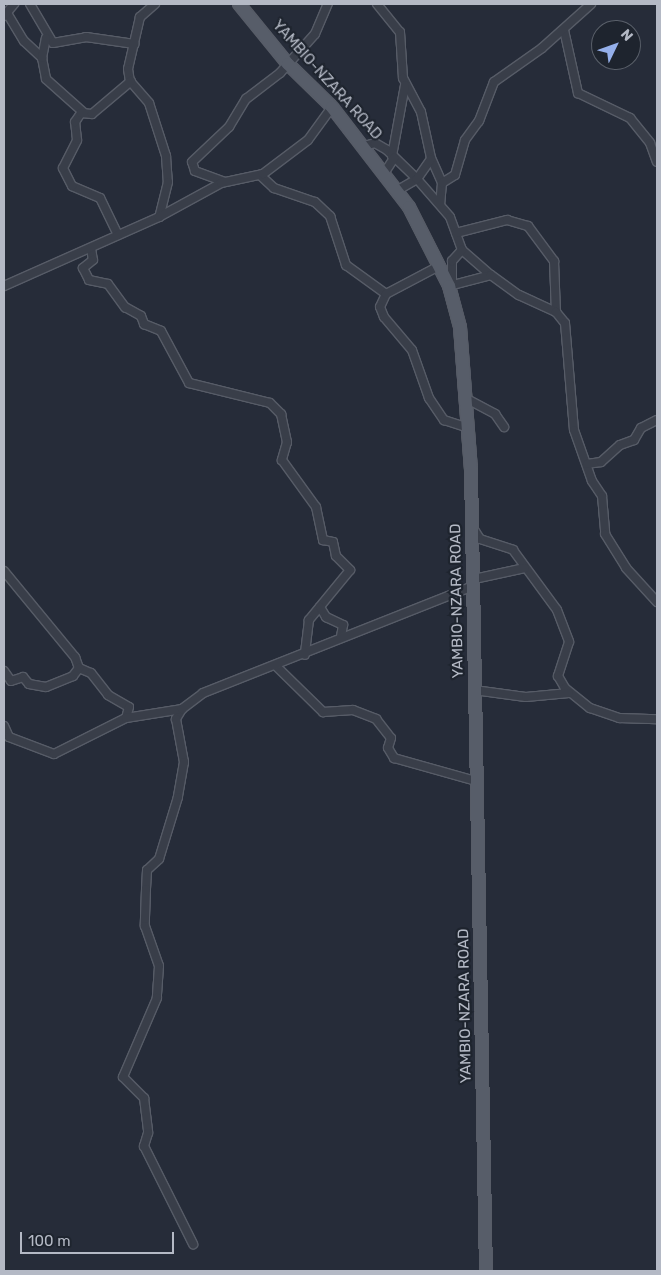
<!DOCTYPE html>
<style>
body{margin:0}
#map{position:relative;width:661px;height:1275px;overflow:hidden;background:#262c39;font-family:Rubik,sans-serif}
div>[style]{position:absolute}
.roads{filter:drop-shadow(1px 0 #575c67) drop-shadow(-1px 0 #575c67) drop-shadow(0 1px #575c67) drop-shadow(0 -1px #575c67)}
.street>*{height:8px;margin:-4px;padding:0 4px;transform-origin:4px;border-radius:4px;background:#393e49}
.primary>*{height:12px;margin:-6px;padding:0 6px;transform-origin:6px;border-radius:6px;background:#575d69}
span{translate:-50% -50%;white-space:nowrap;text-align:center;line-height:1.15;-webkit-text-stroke:4.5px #1e242e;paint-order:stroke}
.street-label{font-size:15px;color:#b4b9c5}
.frame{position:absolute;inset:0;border:5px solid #b4b9c5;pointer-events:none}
.north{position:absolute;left:591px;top:20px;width:50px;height:50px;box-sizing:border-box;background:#1e242e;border:1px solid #5a606a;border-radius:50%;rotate:48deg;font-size:14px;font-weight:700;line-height:20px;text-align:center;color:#b4b9c5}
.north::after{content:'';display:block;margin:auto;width:18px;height:22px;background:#94afea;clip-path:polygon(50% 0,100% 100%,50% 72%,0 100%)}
.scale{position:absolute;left:20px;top:1232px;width:154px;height:22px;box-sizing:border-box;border:2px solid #b4b9c5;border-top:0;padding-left:6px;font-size:15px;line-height:18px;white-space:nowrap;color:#b4b9c5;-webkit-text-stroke:4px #1e242e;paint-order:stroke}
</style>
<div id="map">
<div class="roads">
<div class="street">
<div style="left:30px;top:4px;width:45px;rotate:59.5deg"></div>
<div style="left:53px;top:43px;width:34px;rotate:-10deg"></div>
<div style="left:86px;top:37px;width:49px;rotate:8.3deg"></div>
<div style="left:155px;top:4px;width:20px;rotate:139deg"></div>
<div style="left:140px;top:17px;width:53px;rotate:103deg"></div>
<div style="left:128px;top:69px;width:12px;rotate:81deg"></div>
<div style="left:130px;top:81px;width:29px;rotate:49deg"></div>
<div style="left:149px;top:103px;width:56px;rotate:72.2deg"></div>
<div style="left:166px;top:156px;width:26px;rotate:86deg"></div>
<div style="left:168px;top:182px;width:36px;rotate:104deg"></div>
<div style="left:377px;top:4px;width:36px;rotate:51deg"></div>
<div style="left:400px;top:32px;width:46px;rotate:86.3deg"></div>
<div style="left:403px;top:78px;width:38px;rotate:62deg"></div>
<div style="left:421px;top:112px;width:47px;rotate:77.7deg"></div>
<div style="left:431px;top:158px;width:27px;rotate:66deg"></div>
<div style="left:442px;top:183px;width:21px;rotate:95deg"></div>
<div style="left:7px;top:13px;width:33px;rotate:59deg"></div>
<div style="left:24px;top:41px;width:25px;rotate:43deg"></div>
<div style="left:42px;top:58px;width:21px;rotate:79deg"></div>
<div style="left:46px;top:79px;width:50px;rotate:41.7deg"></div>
<div style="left:4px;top:16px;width:16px;rotate:-50deg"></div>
<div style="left:564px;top:30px;width:65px;rotate:77.5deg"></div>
<div style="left:578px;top:93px;width:58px;rotate:25.7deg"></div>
<div style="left:630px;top:118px;width:32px;rotate:51deg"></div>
<div style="left:650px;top:143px;width:20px;rotate:70deg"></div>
<div style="left:42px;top:58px;width:20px;rotate:-79deg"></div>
<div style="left:364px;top:146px;width:11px;rotate:-15deg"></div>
<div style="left:375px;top:143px;width:14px;rotate:30deg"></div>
<div style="left:387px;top:150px;width:42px;rotate:44deg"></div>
<div style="left:417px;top:179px;width:50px;rotate:49deg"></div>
<div style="left:450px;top:217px;width:35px;rotate:70deg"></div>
<div style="left:462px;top:250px;width:38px;rotate:41deg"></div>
<div style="left:392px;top:156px;width:72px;rotate:-79.6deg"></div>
<div style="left:385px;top:172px;width:17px;rotate:-57deg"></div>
<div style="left:260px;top:175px;width:19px;rotate:43deg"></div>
<div style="left:274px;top:188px;width:43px;rotate:18.9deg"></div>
<div style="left:315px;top:202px;width:21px;rotate:43deg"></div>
<div style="left:330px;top:216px;width:52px;rotate:71.9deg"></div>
<div style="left:346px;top:265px;width:49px;rotate:35.9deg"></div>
<div style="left:386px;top:294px;width:14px;rotate:115deg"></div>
<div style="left:380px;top:307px;width:11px;rotate:68deg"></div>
<div style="left:384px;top:317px;width:43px;rotate:49.7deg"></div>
<div style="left:412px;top:350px;width:51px;rotate:70.5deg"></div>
<div style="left:429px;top:398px;width:27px;rotate:56deg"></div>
<div style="left:444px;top:420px;width:26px;rotate:18deg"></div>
<div style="left:225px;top:182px;width:32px;rotate:-160deg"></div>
<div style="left:195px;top:171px;width:9px;rotate:-108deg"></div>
<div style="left:192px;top:162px;width:51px;rotate:-43.4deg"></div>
<div style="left:229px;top:127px;width:33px;rotate:-59deg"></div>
<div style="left:246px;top:99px;width:43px;rotate:-37.4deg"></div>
<div style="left:280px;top:73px;width:52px;rotate:-48.1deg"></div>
<div style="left:315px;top:34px;width:33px;rotate:-67deg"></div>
<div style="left:442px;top:183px;width:15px;rotate:-32deg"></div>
<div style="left:455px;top:175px;width:36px;rotate:-74deg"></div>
<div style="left:465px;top:140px;width:24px;rotate:-54deg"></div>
<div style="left:479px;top:121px;width:42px;rotate:-69deg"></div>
<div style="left:494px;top:82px;width:59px;rotate:-35.3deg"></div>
<div style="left:542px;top:48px;width:66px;rotate:-41.9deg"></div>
<div style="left:398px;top:190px;width:22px;rotate:-30deg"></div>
<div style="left:417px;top:179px;width:24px;rotate:-55deg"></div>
<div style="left:456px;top:233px;width:53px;rotate:-14.3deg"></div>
<div style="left:507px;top:220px;width:22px;rotate:16deg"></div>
<div style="left:528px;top:226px;width:44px;rotate:53.4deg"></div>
<div style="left:554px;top:261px;width:51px;rotate:87.8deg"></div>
<div style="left:118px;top:235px;width:41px;rotate:-115.9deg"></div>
<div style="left:100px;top:198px;width:30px;rotate:-157deg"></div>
<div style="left:72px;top:186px;width:20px;rotate:-117deg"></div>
<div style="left:63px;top:168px;width:31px;rotate:-63deg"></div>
<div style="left:77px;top:140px;width:18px;rotate:-96deg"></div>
<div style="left:75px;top:122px;width:11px;rotate:-56deg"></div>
<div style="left:81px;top:113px;width:11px;rotate:5deg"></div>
<div style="left:92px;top:114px;width:51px;rotate:-40.2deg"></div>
<div style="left:91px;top:248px;width:12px;rotate:81deg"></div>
<div style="left:93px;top:260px;width:13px;rotate:141deg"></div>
<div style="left:83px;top:268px;width:13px;rotate:63deg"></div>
<div style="left:89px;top:280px;width:19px;rotate:12deg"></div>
<div style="left:108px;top:284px;width:29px;rotate:54deg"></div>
<div style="left:125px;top:307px;width:18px;rotate:29deg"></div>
<div style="left:141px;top:316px;width:9px;rotate:69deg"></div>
<div style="left:144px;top:324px;width:18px;rotate:22deg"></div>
<div style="left:161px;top:331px;width:59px;rotate:61.7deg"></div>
<div style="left:189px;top:383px;width:83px;rotate:13.9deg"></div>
<div style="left:270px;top:403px;width:16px;rotate:45deg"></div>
<div style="left:281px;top:414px;width:29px;rotate:78deg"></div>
<div style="left:287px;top:442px;width:19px;rotate:106deg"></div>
<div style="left:282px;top:460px;width:58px;rotate:54.1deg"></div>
<div style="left:316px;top:507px;width:34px;rotate:78deg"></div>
<div style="left:323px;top:540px;width:10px;rotate:11deg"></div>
<div style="left:333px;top:542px;width:14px;rotate:78deg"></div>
<div style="left:336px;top:556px;width:20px;rotate:45deg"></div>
<div style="left:350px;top:570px;width:65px;rotate:129.4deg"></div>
<div style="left:309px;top:620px;width:35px;rotate:97deg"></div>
<div style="left:452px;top:283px;width:22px;rotate:-90deg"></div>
<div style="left:452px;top:261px;width:15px;rotate:-48deg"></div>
<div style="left:4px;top:286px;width:170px;rotate:-24deg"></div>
<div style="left:159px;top:217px;width:71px;rotate:-28.7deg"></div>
<div style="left:221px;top:183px;width:43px;rotate:-12.1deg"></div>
<div style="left:263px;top:174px;width:56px;rotate:-37.1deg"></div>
<div style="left:308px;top:140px;width:41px;rotate:-54deg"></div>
<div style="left:449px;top:286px;width:43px;rotate:-14.7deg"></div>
<div style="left:491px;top:275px;width:34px;rotate:36deg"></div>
<div style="left:519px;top:295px;width:41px;rotate:24.7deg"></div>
<div style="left:556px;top:312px;width:14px;rotate:51deg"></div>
<div style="left:565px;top:323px;width:107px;rotate:85.2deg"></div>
<div style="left:574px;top:430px;width:54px;rotate:70.6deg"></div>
<div style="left:592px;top:481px;width:18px;rotate:56deg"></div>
<div style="left:602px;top:496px;width:38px;rotate:85deg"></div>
<div style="left:605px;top:534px;width:40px;rotate:58deg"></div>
<div style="left:626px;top:568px;width:46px;rotate:47.6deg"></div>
<div style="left:386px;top:294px;width:60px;rotate:-27.8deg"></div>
<div style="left:467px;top:399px;width:32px;rotate:28deg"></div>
<div style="left:495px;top:414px;width:16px;rotate:55deg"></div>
<div style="left:587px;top:464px;width:14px;rotate:-8deg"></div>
<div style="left:601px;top:462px;width:25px;rotate:-42deg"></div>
<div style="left:620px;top:445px;width:15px;rotate:-20deg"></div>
<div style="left:634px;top:440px;width:14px;rotate:-60deg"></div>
<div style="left:641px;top:428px;width:18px;rotate:-27deg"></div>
<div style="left:475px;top:531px;width:9px;rotate:58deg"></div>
<div style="left:480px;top:539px;width:35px;rotate:18deg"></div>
<div style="left:513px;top:550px;width:74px;rotate:53.7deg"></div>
<div style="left:557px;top:610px;width:34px;rotate:69deg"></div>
<div style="left:569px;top:642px;width:36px;rotate:108deg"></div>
<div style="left:558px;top:676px;width:14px;rotate:60deg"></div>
<div style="left:565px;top:688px;width:32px;rotate:39deg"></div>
<div style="left:590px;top:708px;width:31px;rotate:19deg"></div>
<div style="left:619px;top:718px;width:38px;rotate:2deg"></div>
<div style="left:4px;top:571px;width:112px;rotate:50.5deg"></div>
<div style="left:75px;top:657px;width:12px;rotate:70deg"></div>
<div style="left:79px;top:668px;width:13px;rotate:23deg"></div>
<div style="left:91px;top:673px;width:28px;rotate:52deg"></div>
<div style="left:108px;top:695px;width:24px;rotate:30deg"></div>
<div style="left:129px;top:707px;width:11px;rotate:105deg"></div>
<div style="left:474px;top:579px;width:52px;rotate:-12.2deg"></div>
<div style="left:320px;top:607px;width:12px;rotate:59deg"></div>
<div style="left:326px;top:617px;width:19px;rotate:25deg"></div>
<div style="left:343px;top:625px;width:11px;rotate:100deg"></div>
<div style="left:276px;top:666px;width:66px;rotate:44.4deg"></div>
<div style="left:323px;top:712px;width:30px;rotate:-4deg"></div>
<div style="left:353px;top:710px;width:25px;rotate:21deg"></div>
<div style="left:376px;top:719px;width:24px;rotate:52deg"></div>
<div style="left:391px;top:738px;width:10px;rotate:107deg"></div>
<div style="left:388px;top:748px;width:12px;rotate:59deg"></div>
<div style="left:394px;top:758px;width:85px;rotate:15.7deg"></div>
<div style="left:4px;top:671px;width:12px;rotate:55deg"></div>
<div style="left:11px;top:681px;width:13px;rotate:-18deg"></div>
<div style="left:23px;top:677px;width:9px;rotate:49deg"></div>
<div style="left:29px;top:684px;width:17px;rotate:10deg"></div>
<div style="left:46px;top:687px;width:29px;rotate:-22deg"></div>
<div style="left:73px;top:676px;width:10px;rotate:-53deg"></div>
<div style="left:474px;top:690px;width:52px;rotate:7.7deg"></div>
<div style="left:526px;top:697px;width:43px;rotate:-5.3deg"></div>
<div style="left:182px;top:709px;width:12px;rotate:121deg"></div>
<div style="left:176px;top:719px;width:44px;rotate:79.5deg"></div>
<div style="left:184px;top:762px;width:36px;rotate:100deg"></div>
<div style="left:178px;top:797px;width:65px;rotate:107deg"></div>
<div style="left:159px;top:859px;width:16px;rotate:137deg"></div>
<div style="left:147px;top:870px;width:19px;rotate:93deg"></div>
<div style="left:146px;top:889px;width:37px;rotate:92deg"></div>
<div style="left:145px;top:926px;width:42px;rotate:70.7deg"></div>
<div style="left:159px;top:966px;width:32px;rotate:94deg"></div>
<div style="left:157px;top:998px;width:86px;rotate:113.3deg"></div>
<div style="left:123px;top:1077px;width:30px;rotate:45deg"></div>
<div style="left:144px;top:1098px;width:35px;rotate:83deg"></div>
<div style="left:148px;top:1133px;width:14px;rotate:107deg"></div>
<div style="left:144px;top:1146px;width:110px;rotate:63.4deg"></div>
<div style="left:4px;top:726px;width:12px;rotate:66deg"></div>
<div style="left:9px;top:737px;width:48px;rotate:20.7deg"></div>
<div style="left:54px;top:754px;width:80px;rotate:-26.6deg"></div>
<div style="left:126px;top:718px;width:57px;rotate:-9.1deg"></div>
<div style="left:182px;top:709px;width:26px;rotate:-37deg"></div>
<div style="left:203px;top:693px;width:290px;rotate:-21.6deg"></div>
</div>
<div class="primary">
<div style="left:239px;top:4px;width:77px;rotate:50.8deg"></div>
<div style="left:288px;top:64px;width:62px;rotate:44.3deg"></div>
<div style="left:332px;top:107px;width:126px;rotate:52.4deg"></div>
<div style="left:409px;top:207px;width:89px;rotate:63.1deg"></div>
<div style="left:449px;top:286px;width:42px;rotate:75deg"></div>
<div style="left:460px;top:327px;width:144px;rotate:85.6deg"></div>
<div style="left:471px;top:471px;width:800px;rotate:88.93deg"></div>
</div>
</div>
<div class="street-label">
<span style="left:327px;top:80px;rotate:48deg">YAMBIO-NZARA ROAD</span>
<span style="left:457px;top:601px;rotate:-91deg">YAMBIO-NZARA ROAD</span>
<span style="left:465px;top:1006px;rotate:-91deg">YAMBIO-NZARA ROAD</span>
</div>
<div class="frame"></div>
<div class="north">N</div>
<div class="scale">100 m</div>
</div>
